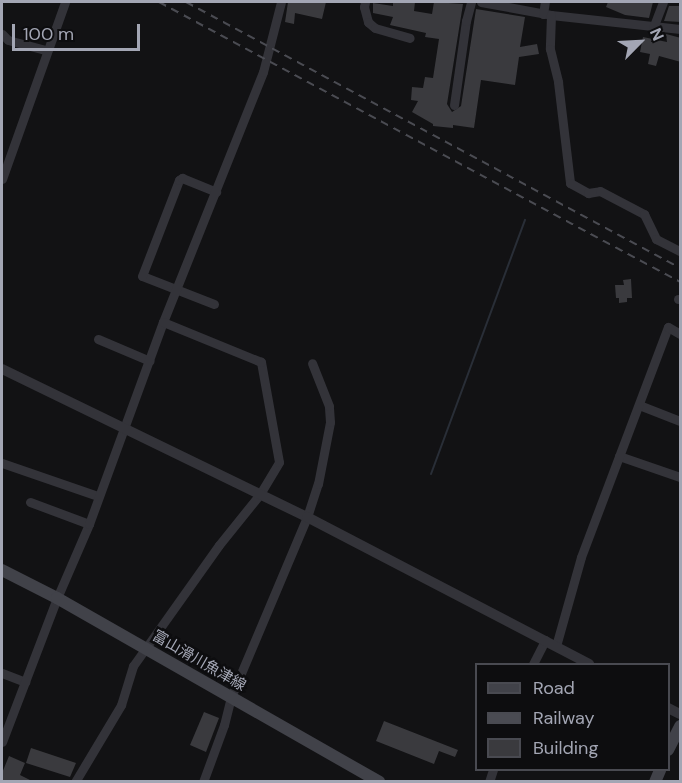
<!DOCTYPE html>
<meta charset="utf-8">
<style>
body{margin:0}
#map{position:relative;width:682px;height:783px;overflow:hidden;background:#121214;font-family:"DM Sans","Noto Sans JP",sans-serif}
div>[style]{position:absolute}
.stream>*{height:2px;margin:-1px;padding:0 1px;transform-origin:1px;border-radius:1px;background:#292e37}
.building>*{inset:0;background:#3a3a3e}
.minor>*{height:9px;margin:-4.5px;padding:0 4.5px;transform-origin:4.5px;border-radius:4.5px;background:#333339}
.tertiary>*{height:10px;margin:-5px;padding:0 5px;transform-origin:5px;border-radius:5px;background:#333339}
.secondary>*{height:12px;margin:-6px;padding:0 6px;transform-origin:6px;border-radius:6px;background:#414249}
.rail>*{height:2px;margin-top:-1px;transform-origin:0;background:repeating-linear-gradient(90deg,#4a4b52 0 8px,transparent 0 14px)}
span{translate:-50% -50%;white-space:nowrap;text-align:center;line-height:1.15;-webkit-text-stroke:5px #0d0d0f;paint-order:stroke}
.street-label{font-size:15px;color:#a3a6b4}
.frame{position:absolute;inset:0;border:3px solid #a3a6b4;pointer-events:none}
.legend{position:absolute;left:475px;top:663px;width:195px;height:108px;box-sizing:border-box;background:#0d0d0f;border:2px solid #494a51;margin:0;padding:8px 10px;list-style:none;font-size:18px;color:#a3a6b4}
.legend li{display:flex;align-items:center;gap:12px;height:30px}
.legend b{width:30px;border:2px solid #494a51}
.north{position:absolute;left:610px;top:12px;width:60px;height:60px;-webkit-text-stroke:4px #0d0d0f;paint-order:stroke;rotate:66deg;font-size:16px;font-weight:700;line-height:24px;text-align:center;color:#a3a6b4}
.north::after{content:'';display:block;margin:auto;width:21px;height:27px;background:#a3a6b4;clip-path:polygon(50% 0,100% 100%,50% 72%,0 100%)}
.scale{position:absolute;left:12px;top:24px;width:128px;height:27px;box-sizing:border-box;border:3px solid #a3a6b4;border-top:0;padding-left:8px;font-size:18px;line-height:21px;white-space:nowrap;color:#a3a6b4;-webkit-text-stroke:4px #0d0d0f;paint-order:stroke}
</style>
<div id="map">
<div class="stream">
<div style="left:431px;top:474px;width:271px;rotate:-69.7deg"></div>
</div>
<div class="building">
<div style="clip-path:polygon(288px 2px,326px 2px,322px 19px,295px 13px,294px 24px,285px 22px)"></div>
<div style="clip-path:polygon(393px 2px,415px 2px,414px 11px,432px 14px,434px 2px,463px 4px,447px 104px,452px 112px,461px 106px,476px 9px,525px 17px,520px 47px,537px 44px,539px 54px,519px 57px,515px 85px,481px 80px,474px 128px,453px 125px,453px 128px,433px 126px,433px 124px,412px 112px,418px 101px,411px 100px,412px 87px,423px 88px,425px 77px,433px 78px,439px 39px,425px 37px,426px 33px,390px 25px,393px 17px,373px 13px,373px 3px,393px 6px)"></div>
<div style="clip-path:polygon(608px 2px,653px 2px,649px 18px,625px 15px,606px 7px)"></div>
<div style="clip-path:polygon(669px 6px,681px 6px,681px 22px,664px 21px)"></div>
<div style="clip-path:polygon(666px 34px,681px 38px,681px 62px,659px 56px,656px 66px,648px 64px,650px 54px,640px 52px,643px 37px,667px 42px)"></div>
<div style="clip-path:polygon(631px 279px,632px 298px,627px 298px,627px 302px,619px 303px,619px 298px,616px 298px,615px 285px,624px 285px,623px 280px)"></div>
<div style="clip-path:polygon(204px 712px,219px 718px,206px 752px,190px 745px)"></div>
<div style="clip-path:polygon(384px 721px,458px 750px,455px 757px,439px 751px,434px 764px,376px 741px)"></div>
<div style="clip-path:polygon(31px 748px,76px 763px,70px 777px,26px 763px)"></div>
<div style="clip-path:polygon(9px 756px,25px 763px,20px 775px,34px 782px,2px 782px,2px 773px)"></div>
</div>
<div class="minor">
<div style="left:365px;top:2px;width:5px;rotate:101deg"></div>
<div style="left:364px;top:7px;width:16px;rotate:75deg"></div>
<div style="left:368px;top:22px;width:9px;rotate:41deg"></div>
<div style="left:375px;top:28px;width:36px;rotate:16deg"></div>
<div style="left:481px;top:2px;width:71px;rotate:10.5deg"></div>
<div style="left:551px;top:15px;width:130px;rotate:6.2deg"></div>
<div style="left:543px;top:14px;width:12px;rotate:-81deg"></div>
<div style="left:551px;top:15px;width:34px;rotate:92deg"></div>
<div style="left:550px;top:49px;width:34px;rotate:76deg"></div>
<div style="left:558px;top:82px;width:102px;rotate:83.2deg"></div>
<div style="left:570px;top:183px;width:21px;rotate:29deg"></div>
<div style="left:588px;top:193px;width:12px;rotate:-9deg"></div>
<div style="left:600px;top:191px;width:50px;rotate:27.6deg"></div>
<div style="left:644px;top:214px;width:28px;rotate:64deg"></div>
<div style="left:656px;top:239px;width:27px;rotate:27deg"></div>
<div style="left:653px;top:28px;width:28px;rotate:-69deg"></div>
<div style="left:2px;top:34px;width:8px;rotate:45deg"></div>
<div style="left:8px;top:40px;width:39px;rotate:15deg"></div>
<div style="left:454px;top:105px;width:85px;rotate:-81.9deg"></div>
<div style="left:466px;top:21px;width:20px;rotate:-75deg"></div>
<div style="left:2px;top:179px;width:188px;rotate:-70.4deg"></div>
<div style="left:678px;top:299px;width:2px"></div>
<div style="left:214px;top:304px;width:77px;rotate:-158.7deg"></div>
<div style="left:142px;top:276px;width:103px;rotate:-68.9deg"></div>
<div style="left:179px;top:180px;width:4px;rotate:-34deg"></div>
<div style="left:182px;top:178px;width:37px;rotate:22deg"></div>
<div style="left:98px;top:339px;width:56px;rotate:22.9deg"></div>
<div style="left:639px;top:405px;width:44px;rotate:21.3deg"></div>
<div style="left:619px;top:456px;width:65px;rotate:19deg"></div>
<div style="left:2px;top:463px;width:102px;rotate:19deg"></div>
<div style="left:30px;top:502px;width:63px;rotate:20.4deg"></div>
<div style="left:556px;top:646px;width:92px;rotate:-74.3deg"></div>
<div style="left:581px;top:557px;width:246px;rotate:-69.3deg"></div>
<div style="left:668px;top:327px;width:14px;rotate:30deg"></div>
<div style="left:533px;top:664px;width:27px;rotate:-63deg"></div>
<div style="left:2px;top:673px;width:25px;rotate:21deg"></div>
<div style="left:2px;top:742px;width:154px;rotate:-69.1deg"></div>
<div style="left:57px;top:598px;width:81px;rotate:-66.6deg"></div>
<div style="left:89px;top:524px;width:215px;rotate:-69.9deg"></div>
<div style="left:163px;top:322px;width:269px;rotate:-68.2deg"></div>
<div style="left:263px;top:72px;width:72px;rotate:-75.6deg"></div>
<div style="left:75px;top:782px;width:90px;rotate:-59.1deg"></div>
<div style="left:121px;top:705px;width:41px;rotate:-72.9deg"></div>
<div style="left:133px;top:666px;width:148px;rotate:-54.6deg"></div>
<div style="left:219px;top:545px;width:65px;rotate:-51.2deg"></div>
<div style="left:260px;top:494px;width:37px;rotate:-59deg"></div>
<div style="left:279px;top:462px;width:102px;rotate:-100.2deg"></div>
<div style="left:261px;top:362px;width:106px;rotate:-157.8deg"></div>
<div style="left:203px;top:782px;width:61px;rotate:-69.8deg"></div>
<div style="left:224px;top:725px;width:29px;rotate:-76deg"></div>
<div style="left:231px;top:697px;width:195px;rotate:-67.1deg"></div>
<div style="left:307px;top:517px;width:35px;rotate:-72deg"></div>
<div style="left:318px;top:484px;width:63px;rotate:-79deg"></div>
<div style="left:330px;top:422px;width:16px;rotate:-94deg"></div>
<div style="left:329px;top:406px;width:46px;rotate:-111.6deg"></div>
<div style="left:489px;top:782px;width:13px;rotate:-72deg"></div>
</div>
<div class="tertiary">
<div style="left:2px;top:369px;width:339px;rotate:25.9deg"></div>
<div style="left:307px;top:517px;width:318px;rotate:27.5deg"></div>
<div style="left:668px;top:708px;width:13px;rotate:27deg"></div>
</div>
<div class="secondary">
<div style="left:2px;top:570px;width:62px;rotate:27deg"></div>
<div style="left:57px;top:598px;width:371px;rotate:29.7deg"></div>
<div style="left:668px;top:750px;width:27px;rotate:-63deg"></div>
<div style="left:655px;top:782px;width:13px;rotate:-67deg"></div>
</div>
<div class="rail">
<div style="left:159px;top:2px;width:591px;rotate:28.25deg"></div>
<div style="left:186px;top:2px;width:561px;rotate:28.3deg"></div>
</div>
<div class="street-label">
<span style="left:199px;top:661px;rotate:30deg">富山滑川魚津線</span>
</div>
<div class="frame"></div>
<ul class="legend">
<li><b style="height:8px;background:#414249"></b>Road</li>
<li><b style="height:8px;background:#4a4b52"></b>Railway</li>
<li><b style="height:16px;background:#3a3a3e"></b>Building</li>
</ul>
<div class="north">N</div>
<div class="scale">100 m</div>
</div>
